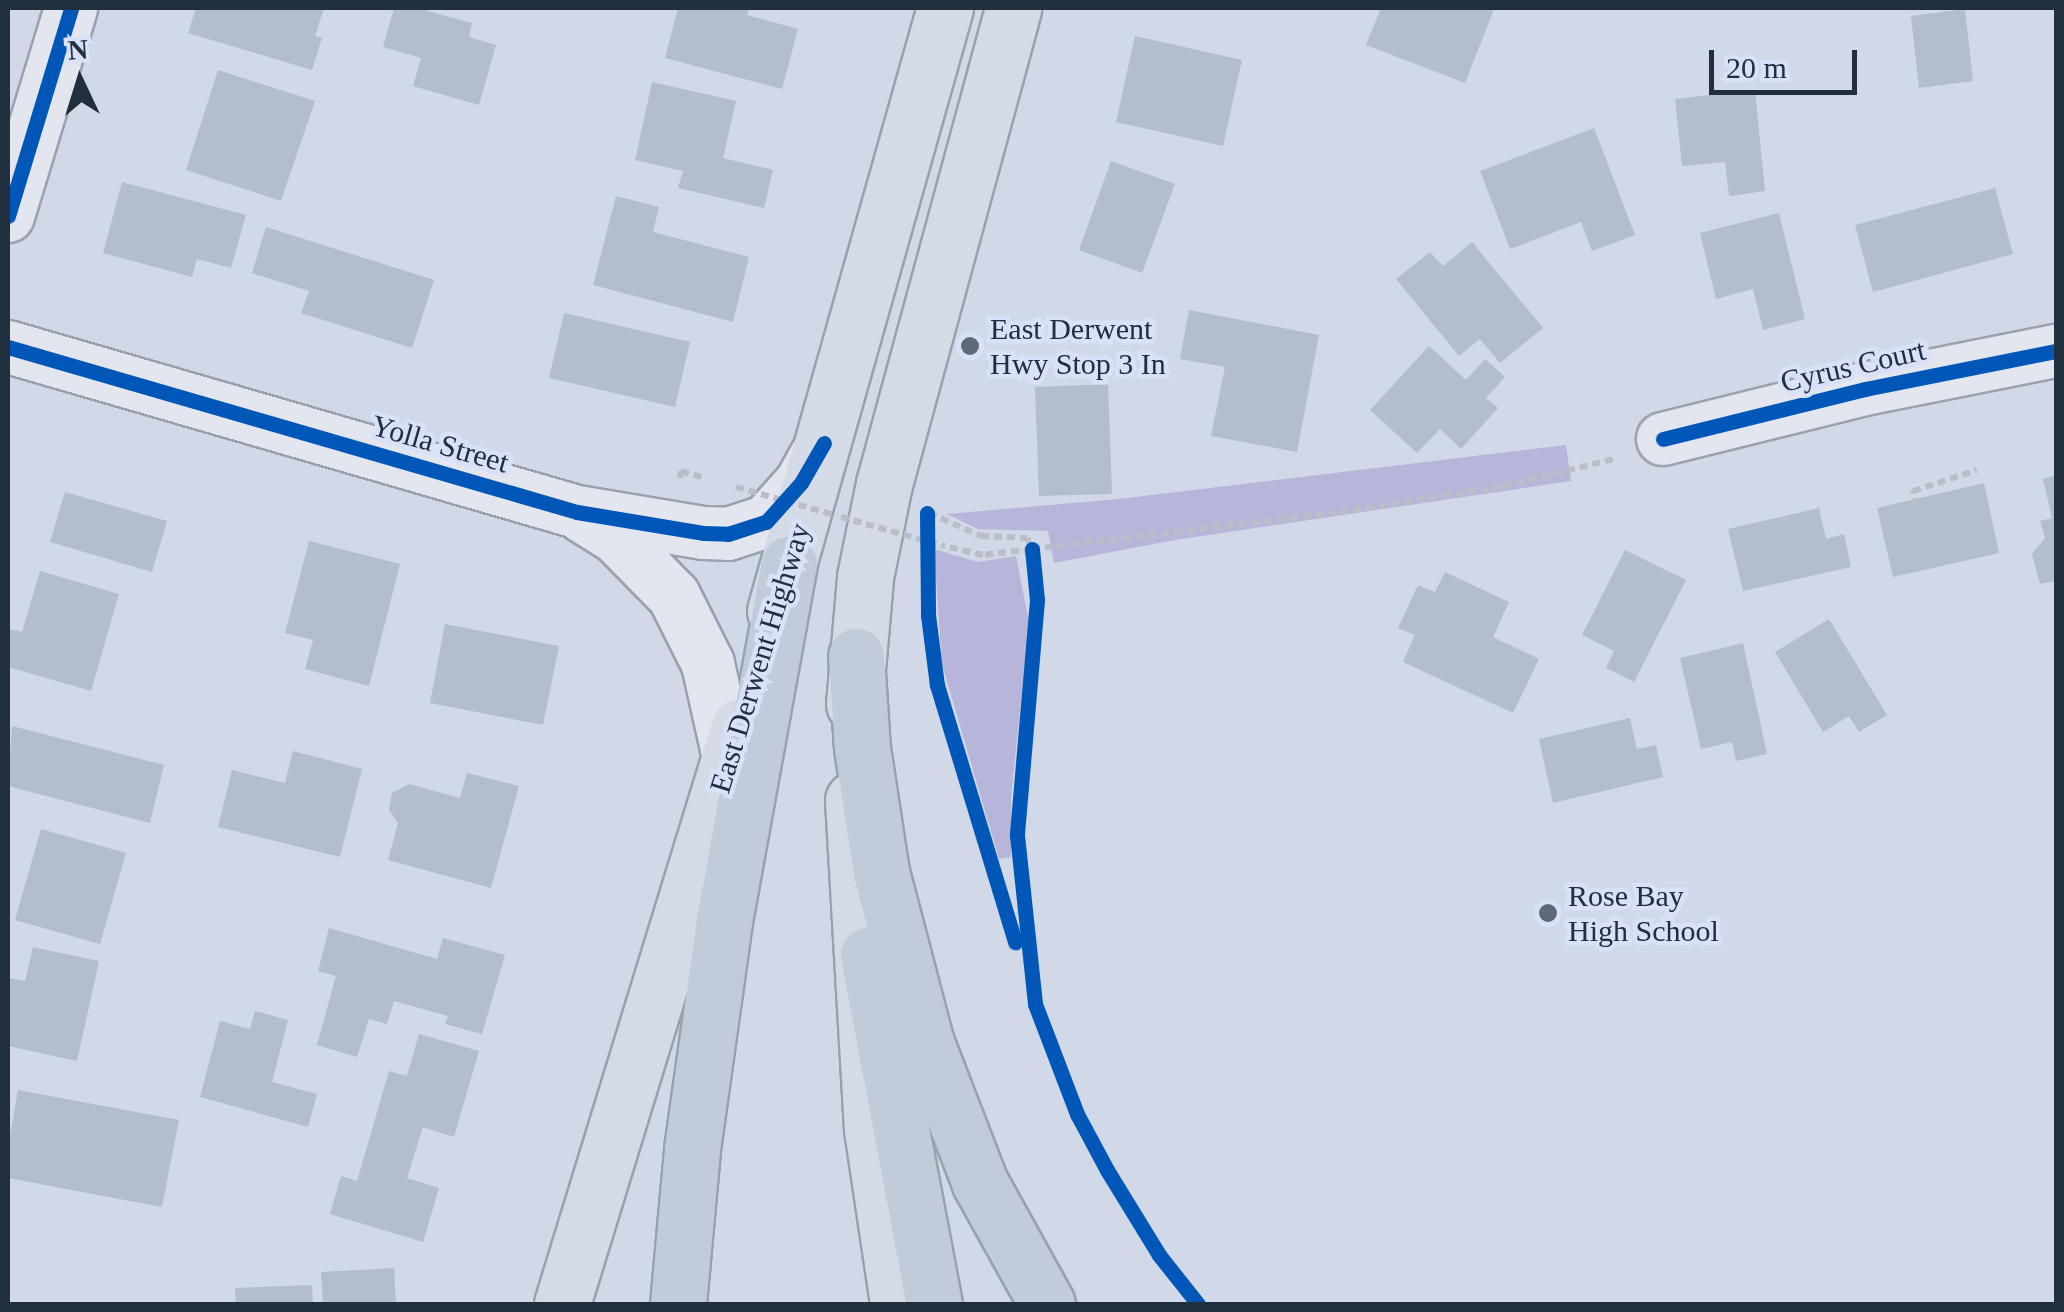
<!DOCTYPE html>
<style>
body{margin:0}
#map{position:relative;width:2064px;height:1312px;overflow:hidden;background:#d1d8e7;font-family:"Times New Roman",serif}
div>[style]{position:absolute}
.green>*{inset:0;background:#b7b6da}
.building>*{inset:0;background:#b2becb}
.path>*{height:6px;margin-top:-3px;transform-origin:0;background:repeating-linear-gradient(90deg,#b9bec8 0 8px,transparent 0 13px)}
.roads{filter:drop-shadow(2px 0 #99a1ad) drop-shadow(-2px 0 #99a1ad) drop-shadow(0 2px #99a1ad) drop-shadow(0 -2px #99a1ad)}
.minor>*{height:52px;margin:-26px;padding:0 26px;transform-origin:26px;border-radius:26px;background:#e3e6ef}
.major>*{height:55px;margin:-27.5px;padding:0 27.5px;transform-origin:27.5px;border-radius:27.5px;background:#d4dae6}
.highway>*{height:55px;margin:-27.5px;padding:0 27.5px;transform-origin:27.5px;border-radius:27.5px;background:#c2cbda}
.path-bridge>*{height:6px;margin-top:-3px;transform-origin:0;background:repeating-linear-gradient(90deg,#b9bec8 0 8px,transparent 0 13px)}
.cycleway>*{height:15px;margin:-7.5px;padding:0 7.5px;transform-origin:7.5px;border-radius:7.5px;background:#0057b8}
.dots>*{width:28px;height:28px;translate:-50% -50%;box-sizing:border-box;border:5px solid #d8e1f7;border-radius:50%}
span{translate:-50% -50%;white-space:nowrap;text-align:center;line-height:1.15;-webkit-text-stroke:9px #d8e1f7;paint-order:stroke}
.poi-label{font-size:30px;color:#202f3d}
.left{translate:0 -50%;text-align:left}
.street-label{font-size:30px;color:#202f3d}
.frame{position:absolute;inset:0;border:10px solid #202f3d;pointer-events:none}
.north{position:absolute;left:30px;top:30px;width:100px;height:100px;-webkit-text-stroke:8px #d8e1f7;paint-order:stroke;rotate:356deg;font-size:28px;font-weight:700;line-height:40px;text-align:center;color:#202f3d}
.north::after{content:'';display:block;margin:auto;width:35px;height:45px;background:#202f3d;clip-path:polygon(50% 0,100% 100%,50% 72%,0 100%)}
.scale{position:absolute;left:1709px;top:50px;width:148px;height:45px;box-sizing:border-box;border:5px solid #202f3d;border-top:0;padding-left:12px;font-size:30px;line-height:35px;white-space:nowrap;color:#202f3d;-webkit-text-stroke:8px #d8e1f7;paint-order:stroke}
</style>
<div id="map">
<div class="green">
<div style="clip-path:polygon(1566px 445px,1571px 481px,1175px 540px,1054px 563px,1048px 531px,978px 529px,947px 514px,1119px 499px)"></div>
<div style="clip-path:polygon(934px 549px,978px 562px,1016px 556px,1029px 622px,1011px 798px,1011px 857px,999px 859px,942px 664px)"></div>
</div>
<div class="building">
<div style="clip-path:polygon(196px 8px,324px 8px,315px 36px,322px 38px,312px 70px,188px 33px)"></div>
<div style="clip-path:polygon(394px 8px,417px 8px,472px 23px,469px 37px,496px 45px,479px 105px,413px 86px,421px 58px,383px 47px)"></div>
<div style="clip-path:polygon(678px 8px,749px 8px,747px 15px,798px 29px,782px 89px,665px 58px)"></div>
<div style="clip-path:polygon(1381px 8px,1494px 9px,1465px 83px,1366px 45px)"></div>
<div style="clip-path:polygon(1965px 9px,1973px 81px,1919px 88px,1911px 16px)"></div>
<div style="clip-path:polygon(1135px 36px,1242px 60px,1223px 146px,1116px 122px)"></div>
<div style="clip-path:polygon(218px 70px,315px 101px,281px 201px,186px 170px)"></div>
<div style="clip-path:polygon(652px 82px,736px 101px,723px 158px,773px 170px,764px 208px,678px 188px,683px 171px,635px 160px)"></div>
<div style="clip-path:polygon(1755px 90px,1765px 191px,1729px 196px,1725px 162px,1682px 166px,1675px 99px)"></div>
<div style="clip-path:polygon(1594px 128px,1635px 235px,1592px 251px,1581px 222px,1510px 249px,1480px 171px)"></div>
<div style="clip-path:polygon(1111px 161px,1175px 184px,1142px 273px,1079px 250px)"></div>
<div style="clip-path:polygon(122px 182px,246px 215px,231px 268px,197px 259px,192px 277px,103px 253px)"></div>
<div style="clip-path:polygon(1995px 188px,2013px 254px,1873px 292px,1855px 225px)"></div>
<div style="clip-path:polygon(616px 196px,659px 207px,653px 232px,749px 257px,733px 322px,593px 285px)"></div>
<div style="clip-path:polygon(1779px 213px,1805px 319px,1763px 330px,1753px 289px,1716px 299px,1700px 233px)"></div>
<div style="clip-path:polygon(266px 227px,434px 280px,412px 348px,301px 313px,309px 291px,252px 273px)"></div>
<div style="clip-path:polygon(1472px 242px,1543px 328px,1500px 363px,1480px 339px,1459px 356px,1396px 279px,1430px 252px,1443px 266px)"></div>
<div style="clip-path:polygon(1189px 310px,1319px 335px,1297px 452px,1211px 436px,1225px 367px,1180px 359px)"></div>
<div style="clip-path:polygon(564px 313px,690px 342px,675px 407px,549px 378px)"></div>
<div style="clip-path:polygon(1429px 346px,1466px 380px,1485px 359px,1505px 377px,1486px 398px,1498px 408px,1461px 449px,1440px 429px,1417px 453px,1370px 410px)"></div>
<div style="clip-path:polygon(1108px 384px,1112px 494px,1039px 496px,1035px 387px)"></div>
<div style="clip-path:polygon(2056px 475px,2056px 581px,2040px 584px,2032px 554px,2045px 538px,2040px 521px,2052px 518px,2043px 479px)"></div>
<div style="clip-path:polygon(1984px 483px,1999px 553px,1893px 577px,1877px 508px)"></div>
<div style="clip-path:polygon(65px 492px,167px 521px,152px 572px,50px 542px)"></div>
<div style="clip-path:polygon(1819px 508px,1826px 539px,1844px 534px,1851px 567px,1743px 591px,1728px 529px)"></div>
<div style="clip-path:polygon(309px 541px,400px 564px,369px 686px,305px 669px,313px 640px,285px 633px)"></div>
<div style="clip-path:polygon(1625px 550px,1686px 580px,1634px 682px,1606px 668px,1614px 651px,1582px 635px)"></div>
<div style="clip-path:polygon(40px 571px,119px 594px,91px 691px,8px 667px,8px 629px,22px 632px)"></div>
<div style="clip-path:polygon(1445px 572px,1509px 602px,1493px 637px,1539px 659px,1513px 713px,1403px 662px,1415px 635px,1398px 628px,1418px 585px,1435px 592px)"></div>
<div style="clip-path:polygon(1829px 619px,1887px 715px,1859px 732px,1849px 716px,1823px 732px,1775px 652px)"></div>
<div style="clip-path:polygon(445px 624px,559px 646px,543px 725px,430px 703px)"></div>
<div style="clip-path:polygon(1743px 643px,1767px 754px,1736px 761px,1732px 742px,1701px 749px,1680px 658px)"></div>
<div style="clip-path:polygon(1630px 718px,1637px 749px,1656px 745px,1663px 777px,1553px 803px,1539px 739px)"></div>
<div style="clip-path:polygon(12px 726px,164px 765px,150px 823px,8px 786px)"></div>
<div style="clip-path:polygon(293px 751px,362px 769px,340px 857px,218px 827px,232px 770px,285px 783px)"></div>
<div style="clip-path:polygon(467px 773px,519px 786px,491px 888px,388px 860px,398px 823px,389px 810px,392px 793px,409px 784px,460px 798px)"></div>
<div style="clip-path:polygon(41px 829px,126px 853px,100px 944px,15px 920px)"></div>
<div style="clip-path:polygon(329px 928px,437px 959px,443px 938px,505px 955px,482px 1034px,445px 1024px,448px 1016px,394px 1001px,387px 1024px,369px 1019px,357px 1057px,317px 1045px,336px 976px,318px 971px)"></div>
<div style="clip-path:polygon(33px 947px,99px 961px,77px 1061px,8px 1046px,8px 978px,25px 981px)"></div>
<div style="clip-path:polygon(255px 1011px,288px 1020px,272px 1082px,317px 1094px,308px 1127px,200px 1097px,220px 1021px,250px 1029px)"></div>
<div style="clip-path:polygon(419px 1034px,479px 1051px,454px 1137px,423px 1127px,407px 1178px,439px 1188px,423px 1242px,330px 1214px,341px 1176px,357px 1181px,389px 1071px,407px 1076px)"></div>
<div style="clip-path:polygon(18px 1090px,179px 1120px,162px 1207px,8px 1178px,8px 1147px)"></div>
<div style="clip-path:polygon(394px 1268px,396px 1304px,323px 1304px,321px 1272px)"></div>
<div style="clip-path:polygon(312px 1285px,313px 1304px,236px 1304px,235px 1288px)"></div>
</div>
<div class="path">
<div style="left:680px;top:478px;width:7px;rotate:-82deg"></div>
<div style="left:681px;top:471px;width:26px;rotate:16deg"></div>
<div style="left:1917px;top:506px;width:16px;rotate:-105deg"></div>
<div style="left:1913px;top:491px;width:67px;rotate:-18.2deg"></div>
<div style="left:929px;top:513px;width:57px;rotate:23.9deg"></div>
<div style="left:981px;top:536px;width:46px;rotate:2.5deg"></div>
<div style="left:1027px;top:538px;width:12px;rotate:66deg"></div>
<div style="left:1032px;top:549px;width:49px;rotate:173deg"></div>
<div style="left:983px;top:555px;width:39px;rotate:-167deg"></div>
<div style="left:1032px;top:549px;width:297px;rotate:-6.8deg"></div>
<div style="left:1327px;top:514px;width:179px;rotate:-9deg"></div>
<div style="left:1504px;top:486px;width:117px;rotate:-13.8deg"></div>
</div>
<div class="roads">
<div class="minor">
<div style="left:8px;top:216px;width:217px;rotate:-73.1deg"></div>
<div style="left:8px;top:347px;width:592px;rotate:16.17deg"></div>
<div style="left:577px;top:512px;width:129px;rotate:9.4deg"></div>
<div style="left:704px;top:533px;width:24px;rotate:2deg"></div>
<div style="left:728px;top:534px;width:40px;rotate:-18deg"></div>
<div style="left:766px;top:522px;width:52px;rotate:-48.1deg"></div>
<div style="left:801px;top:483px;width:31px;rotate:-61deg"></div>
<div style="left:1663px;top:439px;width:208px;rotate:-13.9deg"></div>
<div style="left:1865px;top:389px;width:195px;rotate:-11.3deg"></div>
<div style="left:582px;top:516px;width:40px;rotate:32deg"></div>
<div style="left:616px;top:537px;width:83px;rotate:45.5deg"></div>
<div style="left:674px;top:596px;width:76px;rotate:63.4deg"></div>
<div style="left:708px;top:664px;width:96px;rotate:77.4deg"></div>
</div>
<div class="major">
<div style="left:775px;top:611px;width:627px;rotate:-74.26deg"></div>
<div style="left:854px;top:704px;width:127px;rotate:-85deg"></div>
<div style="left:865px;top:577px;width:95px;rotate:-78.5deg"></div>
<div style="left:884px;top:484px;width:493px;rotate:-74.8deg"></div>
<div style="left:853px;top:800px;width:330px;rotate:86.7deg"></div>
<div style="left:872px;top:1129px;width:177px;rotate:81.5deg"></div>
<div style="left:562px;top:1304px;width:604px;rotate:-72.95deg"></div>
</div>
<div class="highway">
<div style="left:856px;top:656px;width:92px;rotate:86.3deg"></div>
<div style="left:862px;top:748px;width:125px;rotate:81.3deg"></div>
<div style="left:881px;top:872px;width:177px;rotate:75.3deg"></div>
<div style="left:926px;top:1043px;width:150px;rotate:68.9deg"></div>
<div style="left:980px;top:1183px;width:138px;rotate:61deg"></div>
<div style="left:868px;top:955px;width:355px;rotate:79.3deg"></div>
<div style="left:678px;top:1304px;width:156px;rotate:-84.8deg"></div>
<div style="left:692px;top:1149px;width:230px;rotate:-82deg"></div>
<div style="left:724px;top:921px;width:363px;rotate:-79.7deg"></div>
</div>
</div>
<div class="path-bridge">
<div style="left:736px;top:487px;width:102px;rotate:15.9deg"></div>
<div style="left:841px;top:517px;width:108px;rotate:15.6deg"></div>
</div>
<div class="cycleway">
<div style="left:8px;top:216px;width:217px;rotate:-73.1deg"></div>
<div style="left:8px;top:347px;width:592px;rotate:16.17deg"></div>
<div style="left:577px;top:512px;width:129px;rotate:9.4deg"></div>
<div style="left:704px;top:533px;width:24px;rotate:2deg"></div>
<div style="left:728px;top:534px;width:40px;rotate:-18deg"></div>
<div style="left:766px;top:522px;width:52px;rotate:-48.1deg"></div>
<div style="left:801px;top:483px;width:46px;rotate:-60.1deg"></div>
<div style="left:1663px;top:439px;width:208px;rotate:-13.9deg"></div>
<div style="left:1865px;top:389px;width:195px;rotate:-11.3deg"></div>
<div style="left:927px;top:513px;width:102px;rotate:89.4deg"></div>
<div style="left:928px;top:615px;width:71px;rotate:82.7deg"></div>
<div style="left:937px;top:685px;width:269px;rotate:73.1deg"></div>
<div style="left:1032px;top:549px;width:51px;rotate:84.4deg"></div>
<div style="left:1037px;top:600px;width:236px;rotate:94.9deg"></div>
<div style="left:1017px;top:835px;width:170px;rotate:83.9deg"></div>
<div style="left:1035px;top:1004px;width:118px;rotate:69.1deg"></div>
<div style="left:1077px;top:1114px;width:64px;rotate:61.8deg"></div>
<div style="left:1107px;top:1170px;width:100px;rotate:58.5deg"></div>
<div style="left:1159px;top:1255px;width:63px;rotate:51.5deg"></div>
</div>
<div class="dots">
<div style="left:970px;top:346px;background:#5e6a78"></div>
<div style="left:1548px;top:913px;background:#5e6a78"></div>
</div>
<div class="poi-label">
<span class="left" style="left:990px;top:346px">East Derwent<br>Hwy Stop 3 In</span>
<span class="left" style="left:1568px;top:913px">Rose Bay<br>High School</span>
</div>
<div class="street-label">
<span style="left:1853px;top:366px;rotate:-13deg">Cyrus Court</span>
<span style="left:440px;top:444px;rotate:16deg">Yolla Street</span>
<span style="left:760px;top:658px;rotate:-73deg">East Derwent Highway</span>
</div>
<div class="frame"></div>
<div class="north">N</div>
<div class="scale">20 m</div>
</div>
